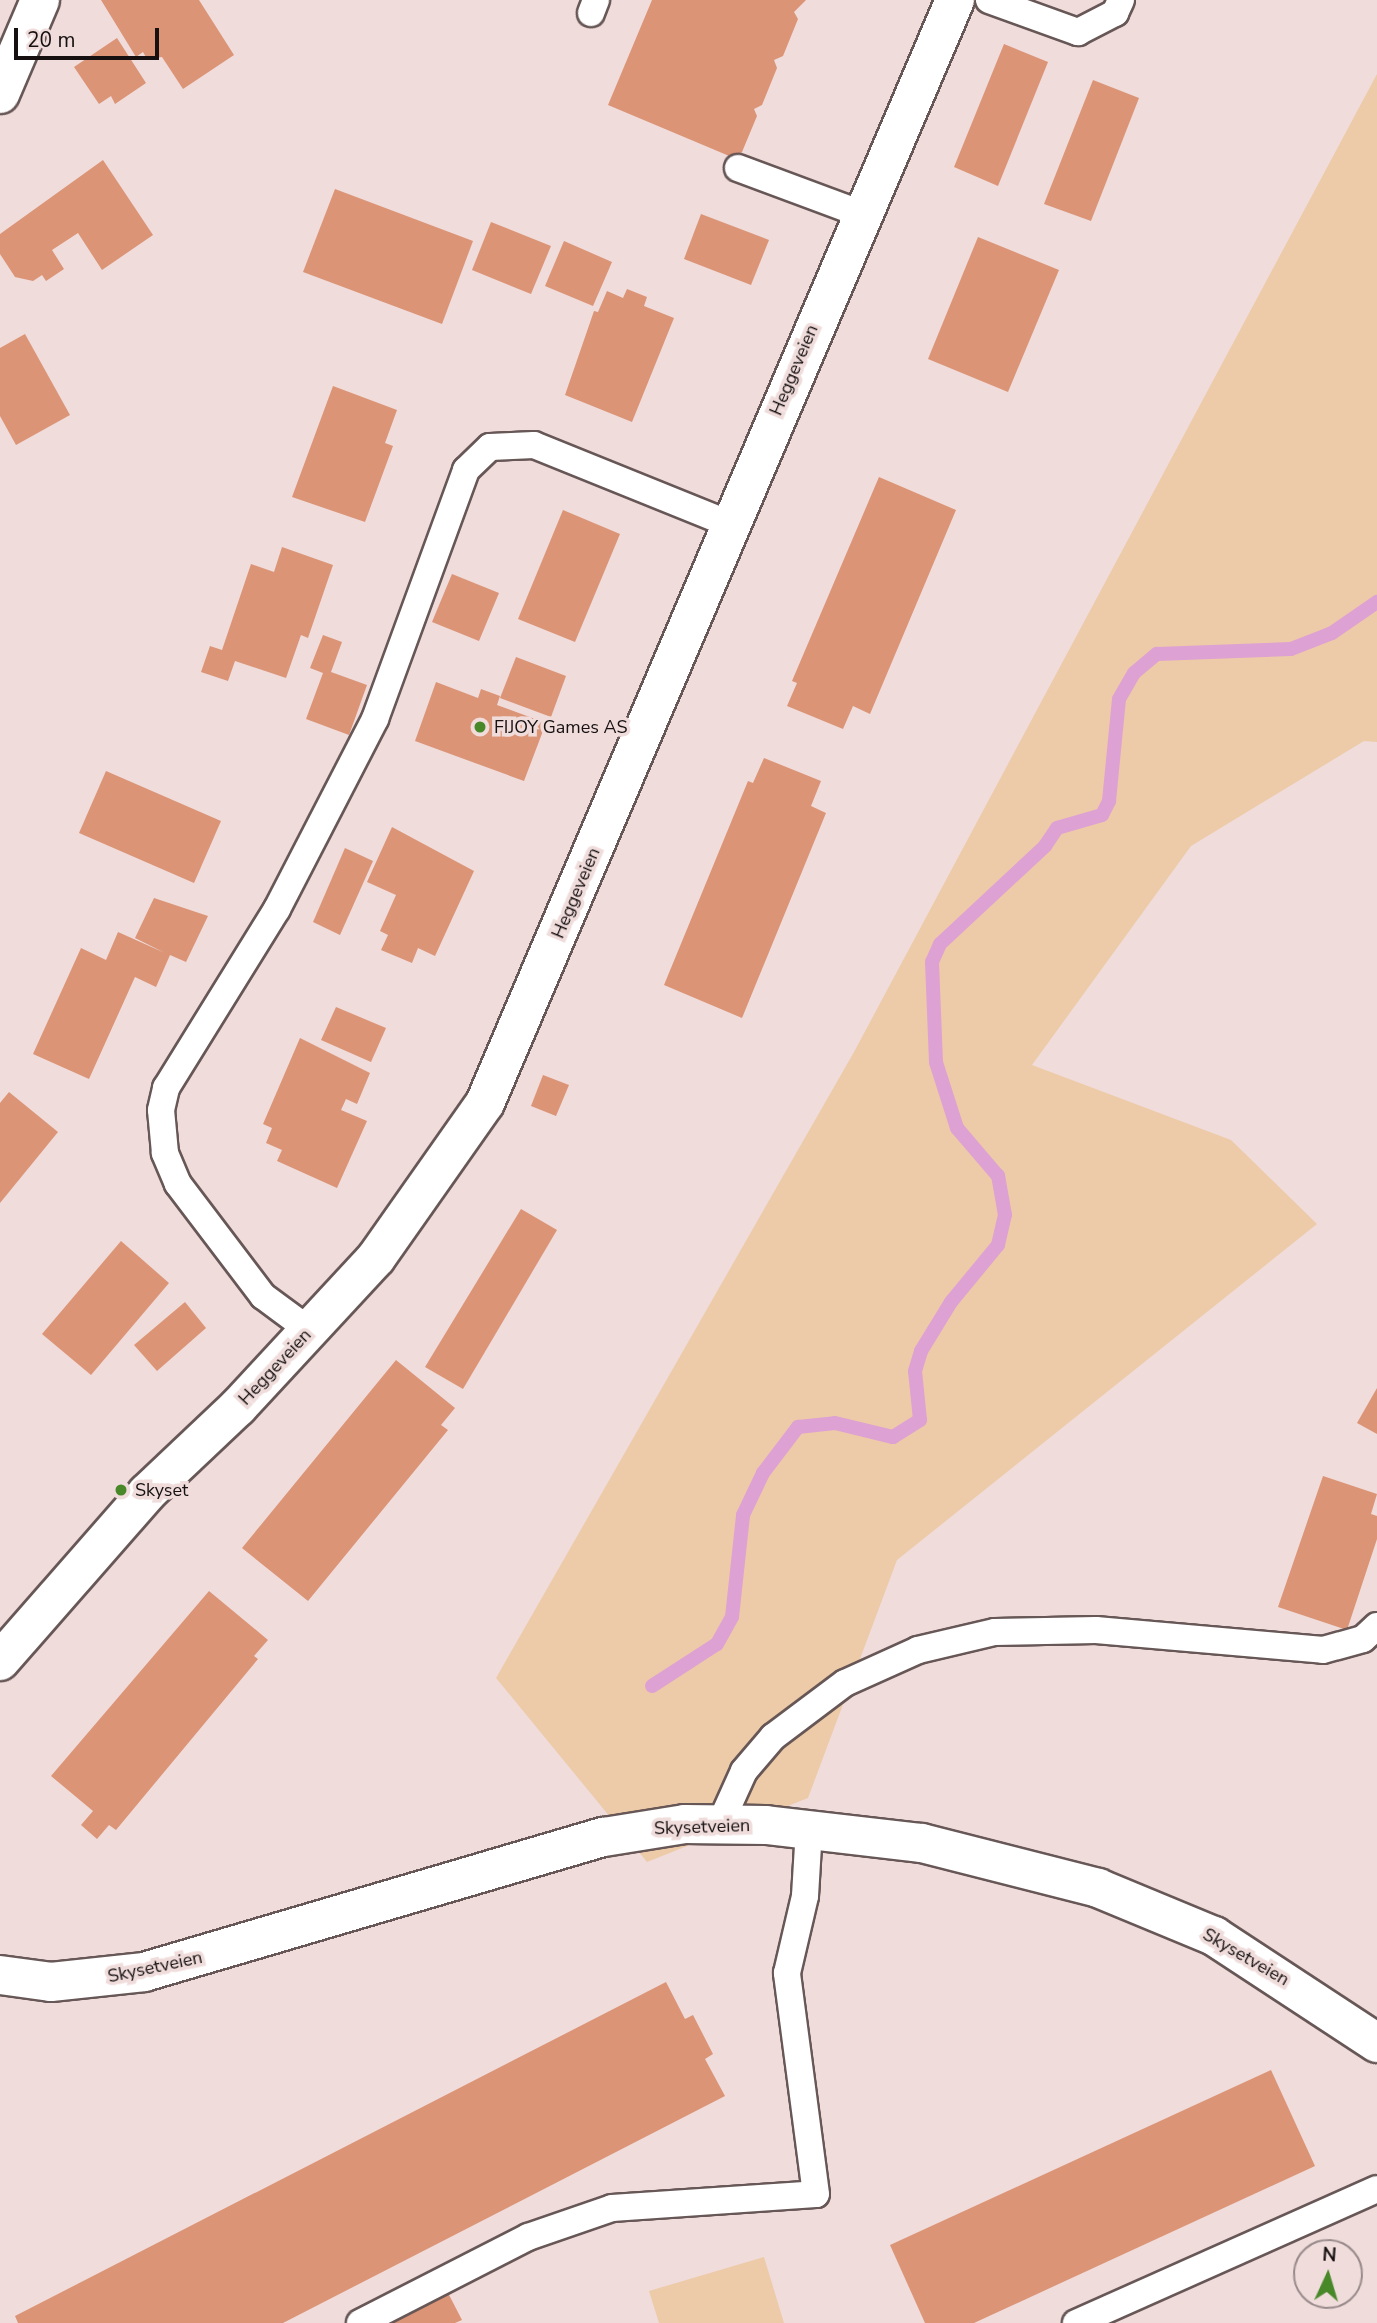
<!DOCTYPE html>
<style>
body{margin:0}
#map{position:relative;width:1377px;height:2323px;overflow:hidden;background:#efdcdb;font-family:"Nunito Sans",sans-serif}
div>[style]{position:absolute}
.green>*{inset:0;background:#edcba8}
.stream>*{height:14px;margin:-7px;padding:0 7px;transform-origin:7px;border-radius:7px;background:#dea1d3}
.building>*{inset:0;background:#dc9476}
.roads{filter:drop-shadow(2px 0 #675756) drop-shadow(-2px 0 #675756) drop-shadow(0 2px #675756) drop-shadow(0 -2px #675756)}
.lane>*{height:26px;margin:-13px;padding:0 13px;transform-origin:13px;border-radius:13px;background:#fff}
.street>*{height:38px;margin:-19px;padding:0 19px;transform-origin:19px;border-radius:19px;background:#fff}
.dots>*{width:19px;height:19px;translate:-50% -50%;box-sizing:border-box;border:4px solid #efdcdb;border-radius:50%}
span{translate:-50% -50%;white-space:nowrap;text-align:center;line-height:1.15;-webkit-text-stroke:7px #efdcdb;paint-order:stroke}
.street-label{font-size:18px;color:#161010}
.poi-label{font-size:18px;color:#161010}
.left{translate:0 -50%;text-align:left}
.north{position:absolute;left:1293px;top:2239px;width:70px;height:70px;box-sizing:border-box;background:#efdcdb;border:2px solid #988a8a;border-radius:50%;rotate:4deg;font-size:19px;font-weight:700;line-height:28px;text-align:center;color:#161010}
.north::after{content:'';display:block;margin:auto;width:24px;height:32px;background:#498829;clip-path:polygon(50% 0,100% 100%,50% 72%,0 100%)}
.scale{position:absolute;left:14px;top:28px;width:145px;height:32px;box-sizing:border-box;border:4px solid #161010;border-top:0;padding-left:9px;font-size:21px;line-height:24px;white-space:nowrap;color:#161010;-webkit-text-stroke:5px #efdcdb;paint-order:stroke}
</style>
<div id="map">
<div class="green">
<div style="clip-path:polygon(1377px 74px,1377px 742px,1364px 741px,1191px 846px,1032px 1065px,1231px 1140px,1317px 1224px,897px 1560px,808px 1798px,647px 1862px,496px 1678px,854px 1052px)"></div>
<div style="clip-path:polygon(764px 2257px,784px 2323px,659px 2323px,649px 2291px)"></div>
</div>
<div class="stream">
<div style="left:652px;top:1686px;width:77px;rotate:-32.9deg"></div>
<div style="left:717px;top:1644px;width:31px;rotate:-61deg"></div>
<div style="left:732px;top:1617px;width:103px;rotate:-83.8deg"></div>
<div style="left:743px;top:1515px;width:47px;rotate:-64.5deg"></div>
<div style="left:763px;top:1473px;width:58px;rotate:-52.7deg"></div>
<div style="left:798px;top:1427px;width:37px;rotate:-6deg"></div>
<div style="left:835px;top:1423px;width:60px;rotate:13.6deg"></div>
<div style="left:893px;top:1437px;width:32px;rotate:-32deg"></div>
<div style="left:920px;top:1420px;width:49px;rotate:-95.8deg"></div>
<div style="left:915px;top:1371px;width:21px;rotate:-73deg"></div>
<div style="left:921px;top:1351px;width:57px;rotate:-58.5deg"></div>
<div style="left:951px;top:1302px;width:74px;rotate:-50.5deg"></div>
<div style="left:998px;top:1245px;width:31px;rotate:-77deg"></div>
<div style="left:1005px;top:1215px;width:40px;rotate:-100deg"></div>
<div style="left:998px;top:1176px;width:63px;rotate:-130.5deg"></div>
<div style="left:957px;top:1128px;width:69px;rotate:-107.7deg"></div>
<div style="left:936px;top:1062px;width:100px;rotate:-92.3deg"></div>
<div style="left:932px;top:962px;width:20px;rotate:-66deg"></div>
<div style="left:940px;top:944px;width:144px;rotate:-43deg"></div>
<div style="left:1045px;top:846px;width:22px;rotate:-56deg"></div>
<div style="left:1057px;top:828px;width:47px;rotate:-16.1deg"></div>
<div style="left:1102px;top:815px;width:16px;rotate:-63deg"></div>
<div style="left:1109px;top:801px;width:102px;rotate:-84.4deg"></div>
<div style="left:1119px;top:699px;width:30px;rotate:-60deg"></div>
<div style="left:1134px;top:673px;width:30px;rotate:-40deg"></div>
<div style="left:1157px;top:654px;width:134px;rotate:-2.1deg"></div>
<div style="left:1291px;top:649px;width:44px;rotate:-21.3deg"></div>
<div style="left:1332px;top:633px;width:55px;rotate:-34.6deg"></div>
</div>
<div class="building">
<div style="clip-path:polygon(101px 0,199px 0,234px 55px,183px 89px,162px 57px,147px 59px,143px 52px,136px 57px)"></div>
<div style="clip-path:polygon(652px 0,806px 0,794px 12px,798px 19px,783px 56px,774px 60px,777px 68px,762px 105px,754px 109px,757px 116px,742px 152px,734px 158px,608px 105px)"></div>
<div style="clip-path:polygon(117px 38px,146px 83px,115px 104px,111px 96px,99px 104px,74px 67px)"></div>
<div style="clip-path:polygon(1004px 44px,1048px 62px,998px 186px,954px 167px)"></div>
<div style="clip-path:polygon(1093px 80px,1139px 98px,1091px 221px,1044px 204px)"></div>
<div style="clip-path:polygon(103px 160px,153px 235px,102px 270px,78px 233px,52px 250px,64px 269px,46px 281px,42px 275px,33px 281px,15px 277px,0 254px,0 234px)"></div>
<div style="clip-path:polygon(335px 189px,473px 241px,442px 324px,303px 272px)"></div>
<div style="clip-path:polygon(701px 214px,769px 240px,751px 285px,684px 259px)"></div>
<div style="clip-path:polygon(491px 222px,551px 246px,531px 294px,472px 270px)"></div>
<div style="clip-path:polygon(978px 237px,1059px 270px,1008px 392px,928px 359px)"></div>
<div style="clip-path:polygon(564px 241px,612px 262px,593px 306px,545px 286px)"></div>
<div style="clip-path:polygon(627px 289px,647px 297px,644px 306px,674px 318px,632px 422px,565px 395px,594px 311px,598px 312px,607px 291px,623px 298px)"></div>
<div style="clip-path:polygon(25px 334px,70px 415px,16px 445px,0 416px,0 348px)"></div>
<div style="clip-path:polygon(333px 386px,397px 410px,385px 443px,393px 446px,365px 522px,292px 497px)"></div>
<div style="clip-path:polygon(879px 477px,956px 510px,870px 714px,853px 706px,843px 729px,787px 706px,797px 683px,792px 681px)"></div>
<div style="clip-path:polygon(563px 510px,620px 534px,575px 642px,518px 619px)"></div>
<div style="clip-path:polygon(282px 547px,333px 565px,308px 638px,301px 635px,286px 678px,235px 661px,228px 681px,201px 672px,210px 646px,222px 650px,251px 564px,274px 572px)"></div>
<div style="clip-path:polygon(452px 574px,499px 593px,479px 641px,432px 622px)"></div>
<div style="clip-path:polygon(323px 635px,342px 642px,331px 672px,367px 685px,349px 735px,306px 719px,323px 673px,310px 668px)"></div>
<div style="clip-path:polygon(516px 657px,566px 676px,551px 717px,500px 698px)"></div>
<div style="clip-path:polygon(436px 682px,478px 698px,481px 689px,500px 696px,497px 705px,546px 723px,524px 781px,415px 741px)"></div>
<div style="clip-path:polygon(764px 758px,821px 781px,811px 806px,826px 813px,742px 1018px,664px 985px,748px 781px,753px 783px)"></div>
<div style="clip-path:polygon(106px 771px,221px 821px,194px 883px,79px 833px)"></div>
<div style="clip-path:polygon(392px 827px,474px 871px,435px 956px,418px 948px,412px 963px,381px 950px,388px 935px,380px 931px,396px 895px,367px 882px)"></div>
<div style="clip-path:polygon(345px 848px,373px 861px,340px 935px,313px 922px)"></div>
<div style="clip-path:polygon(154px 898px,208px 916px,186px 962px,170px 955px,156px 987px,135px 977px,89px 1079px,33px 1054px,81px 948px,106px 960px,118px 932px,165px 953px,135px 938px)"></div>
<div style="clip-path:polygon(336px 1007px,386px 1028px,371px 1062px,321px 1040px)"></div>
<div style="clip-path:polygon(300px 1038px,370px 1073px,357px 1104px,346px 1099px,341px 1110px,367px 1121px,337px 1188px,277px 1161px,282px 1150px,266px 1143px,272px 1128px,263px 1124px)"></div>
<div style="clip-path:polygon(543px 1075px,569px 1085px,556px 1116px,531px 1106px)"></div>
<div style="clip-path:polygon(9px 1092px,58px 1132px,0 1203px,0 1103px)"></div>
<div style="clip-path:polygon(521px 1209px,557px 1230px,463px 1389px,425px 1367px)"></div>
<div style="clip-path:polygon(121px 1241px,169px 1283px,91px 1375px,42px 1334px)"></div>
<div style="clip-path:polygon(185px 1302px,206px 1328px,157px 1371px,134px 1345px)"></div>
<div style="clip-path:polygon(396px 1360px,455px 1408px,441px 1425px,448px 1430px,308px 1601px,242px 1548px)"></div>
<div style="clip-path:polygon(1377px 1388px,1377px 1434px,1357px 1423px)"></div>
<div style="clip-path:polygon(1323px 1476px,1377px 1494px,1371px 1514px,1377px 1516px,1377px 1539px,1347px 1630px,1278px 1607px)"></div>
<div style="clip-path:polygon(209px 1591px,268px 1640px,254px 1656px,258px 1659px,116px 1830px,109px 1825px,97px 1839px,81px 1825px,93px 1811px,51px 1776px)"></div>
<div style="clip-path:polygon(666px 1982px,685px 2019px,693px 2015px,713px 2054px,705px 2059px,725px 2096px,283px 2323px,18px 2323px,15px 2316px)"></div>
<div style="clip-path:polygon(1271px 2070px,1315px 2166px,974px 2323px,925px 2323px,890px 2245px)"></div>
<div style="clip-path:polygon(447px 2291px,462px 2320px,455px 2323px,384px 2323px)"></div>
</div>
<div class="roads">
<div class="lane">
<div style="left:989px;top:0;width:95px;rotate:19.8deg"></div>
<div style="left:1078px;top:32px;width:42px;rotate:-27.2deg"></div>
<div style="left:1115px;top:13px;width:14px;rotate:-65deg"></div>
<div style="left:591px;top:13px;width:14px;rotate:-69deg"></div>
<div style="left:738px;top:168px;width:129px;rotate:20.4deg"></div>
<div style="left:309px;top:1330px;width:57px;rotate:-143.5deg"></div>
<div style="left:263px;top:1296px;width:141px;rotate:-127.2deg"></div>
<div style="left:178px;top:1184px;width:34px;rotate:-113deg"></div>
<div style="left:165px;top:1153px;width:43px;rotate:-95.3deg"></div>
<div style="left:161px;top:1110px;width:23px;rotate:-77deg"></div>
<div style="left:166px;top:1088px;width:211px;rotate:-58.2deg"></div>
<div style="left:277px;top:909px;width:214px;rotate:-62.7deg"></div>
<div style="left:375px;top:719px;width:265px;rotate:-69.9deg"></div>
<div style="left:466px;top:470px;width:33px;rotate:-44deg"></div>
<div style="left:490px;top:447px;width:44px;rotate:-2.6deg"></div>
<div style="left:534px;top:445px;width:211px;rotate:22deg"></div>
<div style="left:720px;top:1824px;width:58px;rotate:-65.6deg"></div>
<div style="left:744px;top:1771px;width:45px;rotate:-49.5deg"></div>
<div style="left:773px;top:1737px;width:90px;rotate:-36.9deg"></div>
<div style="left:845px;top:1683px;width:80px;rotate:-24.3deg"></div>
<div style="left:918px;top:1650px;width:79px;rotate:-13.2deg"></div>
<div style="left:995px;top:1632px;width:101px;rotate:-1.1deg"></div>
<div style="left:1096px;top:1630px;width:228px;rotate:5deg"></div>
<div style="left:1323px;top:1650px;width:41px;rotate:-15.4deg"></div>
<div style="left:1363px;top:1639px;width:19px;rotate:-43deg"></div>
<div style="left:360px;top:2323px;width:189px;rotate:-27.1deg"></div>
<div style="left:528px;top:2237px;width:89px;rotate:-19deg"></div>
<div style="left:612px;top:2208px;width:204px;rotate:-3.9deg"></div>
<div style="left:816px;top:2194px;width:223px;rotate:-97.5deg"></div>
<div style="left:787px;top:1973px;width:79px;rotate:-76.8deg"></div>
<div style="left:805px;top:1896px;width:68px;rotate:-86.6deg"></div>
<div style="left:1076px;top:2323px;width:329px;rotate:-24deg"></div>
</div>
<div class="street">
<div style="left:0;top:94px;width:102px;rotate:-66.9deg"></div>
<div style="left:0;top:1661px;width:223px;rotate:-48.8deg"></div>
<div style="left:147px;top:1493px;width:125px;rotate:-43.4deg"></div>
<div style="left:238px;top:1407px;width:203px;rotate:-47.2deg"></div>
<div style="left:376px;top:1258px;width:189px;rotate:-54.9deg"></div>
<div style="left:485px;top:1103px;width:1199px;rotate:-66.92deg"></div>
<div style="left:0;top:1975px;width:51px;rotate:7.8deg"></div>
<div style="left:51px;top:1982px;width:94px;rotate:-6.1deg"></div>
<div style="left:144px;top:1972px;width:479px;rotate:-16.4deg"></div>
<div style="left:604px;top:1837px;width:82px;rotate:-9.1deg"></div>
<div style="left:685px;top:1824px;width:81px;rotate:0.7deg"></div>
<div style="left:766px;top:1825px;width:157px;rotate:6.6deg"></div>
<div style="left:922px;top:1843px;width:182px;rotate:14.3deg"></div>
<div style="left:1098px;top:1888px;width:126px;rotate:22.5deg"></div>
<div style="left:1214px;top:1936px;width:195px;rotate:33.3deg"></div>
</div>
</div>
<div class="dots">
<div style="left:480px;top:727px;background:#498829"></div>
<div style="left:121px;top:1490px;background:#498829"></div>
</div>
<div class="street-label">
<span style="left:794px;top:370px;rotate:-67deg">Heggeveien</span>
<span style="left:576px;top:893px;rotate:-67deg">Heggeveien</span>
<span style="left:275px;top:1367px;rotate:-47deg">Heggeveien</span>
<span style="left:702px;top:1827px;rotate:-2deg">Skysetveien</span>
<span style="left:1246px;top:1957px;rotate:30deg">Skysetveien</span>
<span style="left:155px;top:1967px;rotate:-12deg">Skysetveien</span>
</div>
<div class="poi-label">
<span class="left" style="left:494px;top:727px">FIJOY Games AS</span>
<span class="left" style="left:135px;top:1490px">Skyset</span>
</div>
<div class="north">N</div>
<div class="scale">20 m</div>
</div>
